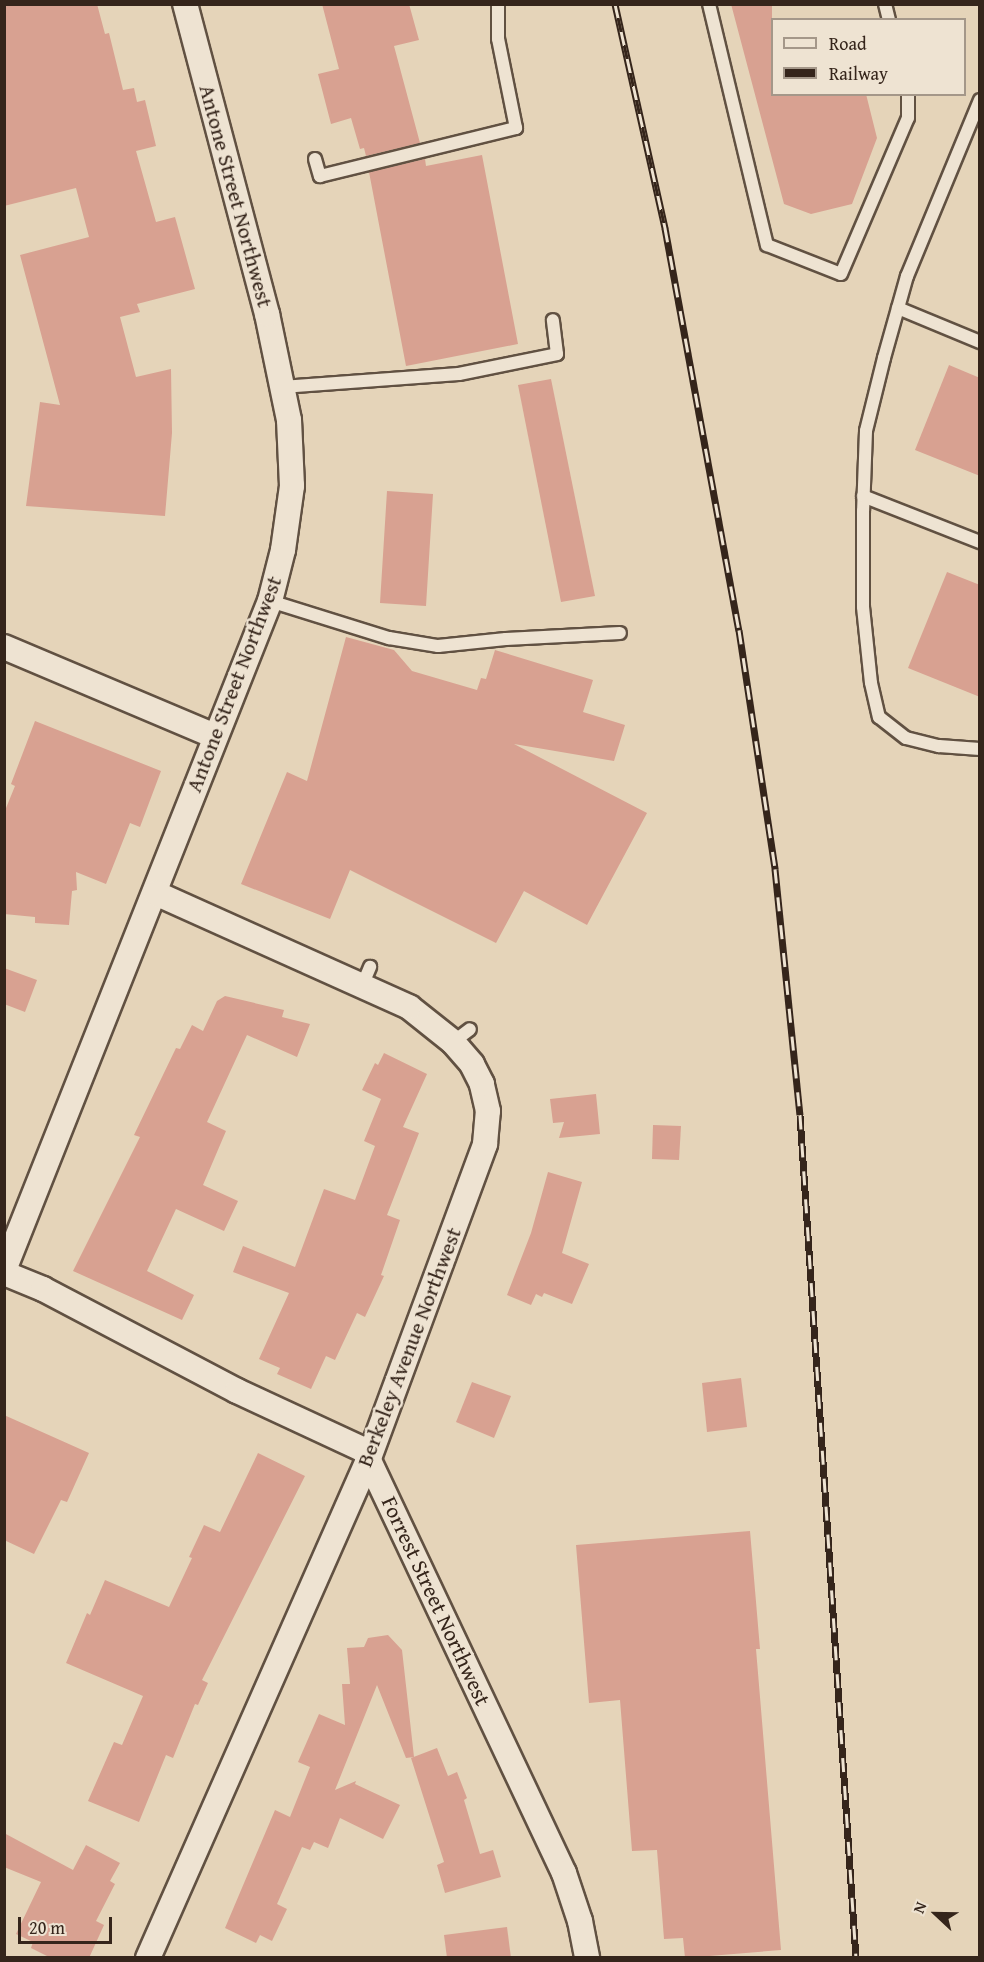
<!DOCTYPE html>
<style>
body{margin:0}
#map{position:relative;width:984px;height:1962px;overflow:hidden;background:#e5d4b9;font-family:"Gentium Book Plus",serif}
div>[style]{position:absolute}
.building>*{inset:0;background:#d8a191}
.roads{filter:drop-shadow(2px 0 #615142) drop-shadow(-2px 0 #615142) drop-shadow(0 2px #615142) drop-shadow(0 -2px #615142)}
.lane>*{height:12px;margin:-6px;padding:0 6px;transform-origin:6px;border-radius:6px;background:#eee3d2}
.street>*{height:24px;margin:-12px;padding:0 12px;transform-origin:12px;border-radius:12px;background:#eee3d2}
.rail>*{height:7px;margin-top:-3.5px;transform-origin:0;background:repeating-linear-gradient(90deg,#eee3d2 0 14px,#35251b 0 28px);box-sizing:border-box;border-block:2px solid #35251b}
span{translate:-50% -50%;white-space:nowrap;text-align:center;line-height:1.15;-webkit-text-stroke:5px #eee3d2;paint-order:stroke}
.street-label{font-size:22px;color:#35251b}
.frame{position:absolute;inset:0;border:6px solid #35251b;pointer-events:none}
.legend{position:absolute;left:771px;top:18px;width:195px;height:78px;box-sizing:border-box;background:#eee3d2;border:2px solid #a49789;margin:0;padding:8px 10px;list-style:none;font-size:18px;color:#35251b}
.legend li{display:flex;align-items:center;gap:12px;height:30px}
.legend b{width:30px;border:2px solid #a49789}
.north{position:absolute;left:906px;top:1884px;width:60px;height:60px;-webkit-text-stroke:4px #eee3d2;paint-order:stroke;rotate:292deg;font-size:16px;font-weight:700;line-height:24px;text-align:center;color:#35251b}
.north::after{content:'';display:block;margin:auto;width:21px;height:27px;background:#35251b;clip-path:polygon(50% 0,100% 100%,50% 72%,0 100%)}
.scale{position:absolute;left:18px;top:1917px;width:94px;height:27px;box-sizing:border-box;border:3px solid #35251b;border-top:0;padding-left:8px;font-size:18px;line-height:21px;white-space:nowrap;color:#35251b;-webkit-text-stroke:4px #eee3d2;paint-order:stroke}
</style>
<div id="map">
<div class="building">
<div style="clip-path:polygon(4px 4px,97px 4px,105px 34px,109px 33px,123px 90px,134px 88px,137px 102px,145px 100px,156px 146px,136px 151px,156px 222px,175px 217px,195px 289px,137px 304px,140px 312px,120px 317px,136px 377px,171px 369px,172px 433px,165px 516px,26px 506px,40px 402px,60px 405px,20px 255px,89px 237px,76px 188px,4px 206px)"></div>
<div style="clip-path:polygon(322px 4px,409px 4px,419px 40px,394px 46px,420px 143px,366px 156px,364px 148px,360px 149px,351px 118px,331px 124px,318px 74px,339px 69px)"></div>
<div style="clip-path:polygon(731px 4px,772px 4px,772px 94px,866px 94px,877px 138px,852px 204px,811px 214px,784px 204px)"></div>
<div style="clip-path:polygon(482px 155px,518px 344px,406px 366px,369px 172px,425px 159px,426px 166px)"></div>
<div style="clip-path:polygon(949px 365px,980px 378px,980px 476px,915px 450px)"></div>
<div style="clip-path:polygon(551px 379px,595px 596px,561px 602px,518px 385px)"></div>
<div style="clip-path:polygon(387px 491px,433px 494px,426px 606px,380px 603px)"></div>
<div style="clip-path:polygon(947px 572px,980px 585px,980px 697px,908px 668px)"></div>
<div style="clip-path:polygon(346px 637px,394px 650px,412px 671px,477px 690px,481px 678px,486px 679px,495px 650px,593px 680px,583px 712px,625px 725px,614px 761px,514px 744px,647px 813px,587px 925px,524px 891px,496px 943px,350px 870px,330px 919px,241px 884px,287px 772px,307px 781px)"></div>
<div style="clip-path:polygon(35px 721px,161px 771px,140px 827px,130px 823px,106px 884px,76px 872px,77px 890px,72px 891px,69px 925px,35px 923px,35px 917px,4px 914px,4px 813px,15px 786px,11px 784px)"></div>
<div style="clip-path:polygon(4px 968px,37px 980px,25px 1012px,4px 1004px)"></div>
<div style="clip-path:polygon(225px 996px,284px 1010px,282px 1017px,310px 1024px,297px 1057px,247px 1035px,207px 1122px,226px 1131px,203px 1185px,238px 1201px,224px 1231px,176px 1209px,147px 1271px,194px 1295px,182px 1320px,73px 1271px,140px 1137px,134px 1135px,176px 1048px,180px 1049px,192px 1025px,203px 1031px,217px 1001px)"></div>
<div style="clip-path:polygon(384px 1053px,427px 1074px,403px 1127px,419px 1133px,387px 1215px,400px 1220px,381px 1275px,384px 1276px,365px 1317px,357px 1313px,335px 1360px,326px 1356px,311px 1389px,277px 1374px,280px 1368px,259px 1359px,289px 1293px,233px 1272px,243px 1246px,295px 1267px,324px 1189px,355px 1200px,375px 1146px,364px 1141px,381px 1099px,362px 1090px,375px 1063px,378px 1065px)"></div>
<div style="clip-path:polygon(596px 1094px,600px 1134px,559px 1138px,564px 1122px,553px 1123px,550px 1099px)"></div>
<div style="clip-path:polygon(653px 1125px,681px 1126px,679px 1160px,652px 1159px)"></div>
<div style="clip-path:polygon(548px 1172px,582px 1182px,562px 1253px,589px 1264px,572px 1304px,544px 1293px,542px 1297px,536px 1294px,531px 1305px,507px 1295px,531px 1233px)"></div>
<div style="clip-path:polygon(741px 1378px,747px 1427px,707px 1432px,702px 1383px)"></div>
<div style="clip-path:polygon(472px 1382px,511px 1396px,494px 1438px,456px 1422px)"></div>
<div style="clip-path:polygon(4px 1415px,89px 1453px,67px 1502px,61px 1500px,34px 1554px,4px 1540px)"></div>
<div style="clip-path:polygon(258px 1453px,305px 1476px,202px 1680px,208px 1683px,198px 1705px,195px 1704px,173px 1758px,166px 1755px,139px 1822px,88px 1801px,114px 1742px,122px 1745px,143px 1696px,66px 1663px,87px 1613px,90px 1615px,105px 1580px,169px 1607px,192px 1558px,189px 1557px,204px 1525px,220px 1532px)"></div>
<div style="clip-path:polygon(750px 1531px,760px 1649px,756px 1649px,781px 1950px,685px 1958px,683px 1938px,664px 1939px,657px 1850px,632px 1851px,620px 1700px,589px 1703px,576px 1545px)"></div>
<div style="clip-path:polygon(388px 1635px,402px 1650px,414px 1757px,406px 1758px,377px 1685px,335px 1790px,356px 1781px,355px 1784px,400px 1805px,383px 1839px,340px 1818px,328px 1848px,314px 1842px,310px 1850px,302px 1847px,277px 1904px,287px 1909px,272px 1941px,260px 1935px,256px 1943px,225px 1928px,275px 1810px,290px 1817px,310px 1767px,298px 1762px,319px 1714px,345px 1725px,342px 1684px,350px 1684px,347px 1648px,364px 1647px,368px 1638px)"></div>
<div style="clip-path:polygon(437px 1748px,448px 1776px,457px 1772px,467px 1798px,464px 1800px,480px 1854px,493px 1850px,501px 1877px,445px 1893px,437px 1865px,444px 1862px,411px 1758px)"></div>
<div style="clip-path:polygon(4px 1833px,73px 1870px,86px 1845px,120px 1863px,110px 1881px,115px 1884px,96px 1921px,104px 1925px,89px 1958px,51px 1958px,31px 1948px,33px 1942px,16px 1934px,41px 1882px,4px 1867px)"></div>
<div style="clip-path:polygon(507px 1927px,511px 1958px,447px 1958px,444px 1935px)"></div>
</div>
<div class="roads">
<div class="lane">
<div style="left:709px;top:4px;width:248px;rotate:76.5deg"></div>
<div style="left:767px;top:245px;width:79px;rotate:21.4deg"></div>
<div style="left:841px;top:274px;width:170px;rotate:-66.8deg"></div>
<div style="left:908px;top:118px;width:24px;rotate:-90deg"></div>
<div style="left:885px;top:4px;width:16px;rotate:76deg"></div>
<div style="left:980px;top:100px;width:191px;rotate:112.5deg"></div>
<div style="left:907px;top:276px;width:85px;rotate:105.7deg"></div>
<div style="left:884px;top:358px;width:75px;rotate:103.9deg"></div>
<div style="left:866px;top:431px;width:80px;rotate:92.1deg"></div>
<div style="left:863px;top:511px;width:96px;rotate:90deg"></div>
<div style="left:863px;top:607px;width:76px;rotate:84deg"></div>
<div style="left:871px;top:683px;width:35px;rotate:77deg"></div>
<div style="left:879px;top:717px;width:34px;rotate:38deg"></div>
<div style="left:906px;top:738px;width:34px;rotate:14deg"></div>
<div style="left:939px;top:746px;width:41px;rotate:4.2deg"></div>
<div style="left:315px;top:159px;width:18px;rotate:74deg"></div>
<div style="left:320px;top:176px;width:202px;rotate:-13.8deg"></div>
<div style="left:516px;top:128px;width:91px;rotate:-101.4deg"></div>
<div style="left:498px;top:39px;width:35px;rotate:-90deg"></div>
<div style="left:898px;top:308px;width:89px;rotate:22.5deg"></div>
<div style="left:282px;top:387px;width:177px;rotate:-4.2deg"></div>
<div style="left:459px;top:374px;width:100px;rotate:-11.5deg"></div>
<div style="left:557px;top:354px;width:34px;rotate:-97deg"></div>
<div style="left:863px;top:496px;width:126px;rotate:21.5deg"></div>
<div style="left:270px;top:601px;width:125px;rotate:17.3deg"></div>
<div style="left:389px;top:638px;width:50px;rotate:9.3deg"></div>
<div style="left:438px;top:646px;width:68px;rotate:-5.9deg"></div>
<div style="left:506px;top:639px;width:114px;rotate:-3deg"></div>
<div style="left:362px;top:986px;width:21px;rotate:-67deg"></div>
<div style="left:453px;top:1042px;width:21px;rotate:-37deg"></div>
</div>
<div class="street">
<div style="left:4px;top:647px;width:229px;rotate:22.9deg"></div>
<div style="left:4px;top:1270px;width:720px;rotate:-68.32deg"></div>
<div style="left:270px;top:601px;width:53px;rotate:-75.7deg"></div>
<div style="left:283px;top:550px;width:65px;rotate:-82deg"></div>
<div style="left:292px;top:486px;width:66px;rotate:-92.6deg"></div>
<div style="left:289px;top:420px;width:108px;rotate:-101.7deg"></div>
<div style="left:267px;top:314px;width:321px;rotate:-104.8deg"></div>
<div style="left:4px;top:1273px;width:42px;rotate:22.3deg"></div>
<div style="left:43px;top:1289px;width:219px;rotate:27.7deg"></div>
<div style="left:237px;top:1391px;width:140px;rotate:24.9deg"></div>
<div style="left:364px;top:1450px;width:468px;rotate:64.7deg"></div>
<div style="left:564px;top:1873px;width:51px;rotate:71.6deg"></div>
<div style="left:580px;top:1921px;width:38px;rotate:79deg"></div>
<div style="left:148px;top:1958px;width:547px;rotate:-66.15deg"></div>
<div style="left:369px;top:1458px;width:335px;rotate:-69.7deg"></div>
<div style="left:485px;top:1144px;width:33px;rotate:-85deg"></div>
<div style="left:488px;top:1111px;width:28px;rotate:-103deg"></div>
<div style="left:482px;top:1084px;width:22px;rotate:-117deg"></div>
<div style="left:472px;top:1064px;width:29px;rotate:-131deg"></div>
<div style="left:453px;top:1042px;width:56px;rotate:-141.5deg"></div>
<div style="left:409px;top:1007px;width:278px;rotate:-155.8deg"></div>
</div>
</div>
<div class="rail">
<div style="left:615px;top:4px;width:230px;rotate:77.4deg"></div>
<div style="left:665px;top:228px;width:409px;rotate:79.6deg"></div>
<div style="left:739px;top:630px;width:242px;rotate:81.4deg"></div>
<div style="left:775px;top:869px;width:247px;rotate:84.2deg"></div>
<div style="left:800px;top:1115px;width:845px;rotate:86.2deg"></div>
</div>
<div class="street-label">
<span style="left:236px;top:196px;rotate:75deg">Antone Street Northwest</span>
<span style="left:234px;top:684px;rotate:-69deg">Antone Street Northwest</span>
<span style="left:409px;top:1347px;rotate:-69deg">Berkeley Avenue Northwest</span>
<span style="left:436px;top:1601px;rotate:65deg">Forrest Street Northwest</span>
</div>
<div class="frame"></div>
<ul class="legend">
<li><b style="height:8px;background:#eee3d2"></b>Road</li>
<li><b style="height:8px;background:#35251b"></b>Railway</li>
</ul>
<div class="north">N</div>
<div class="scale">20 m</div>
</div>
